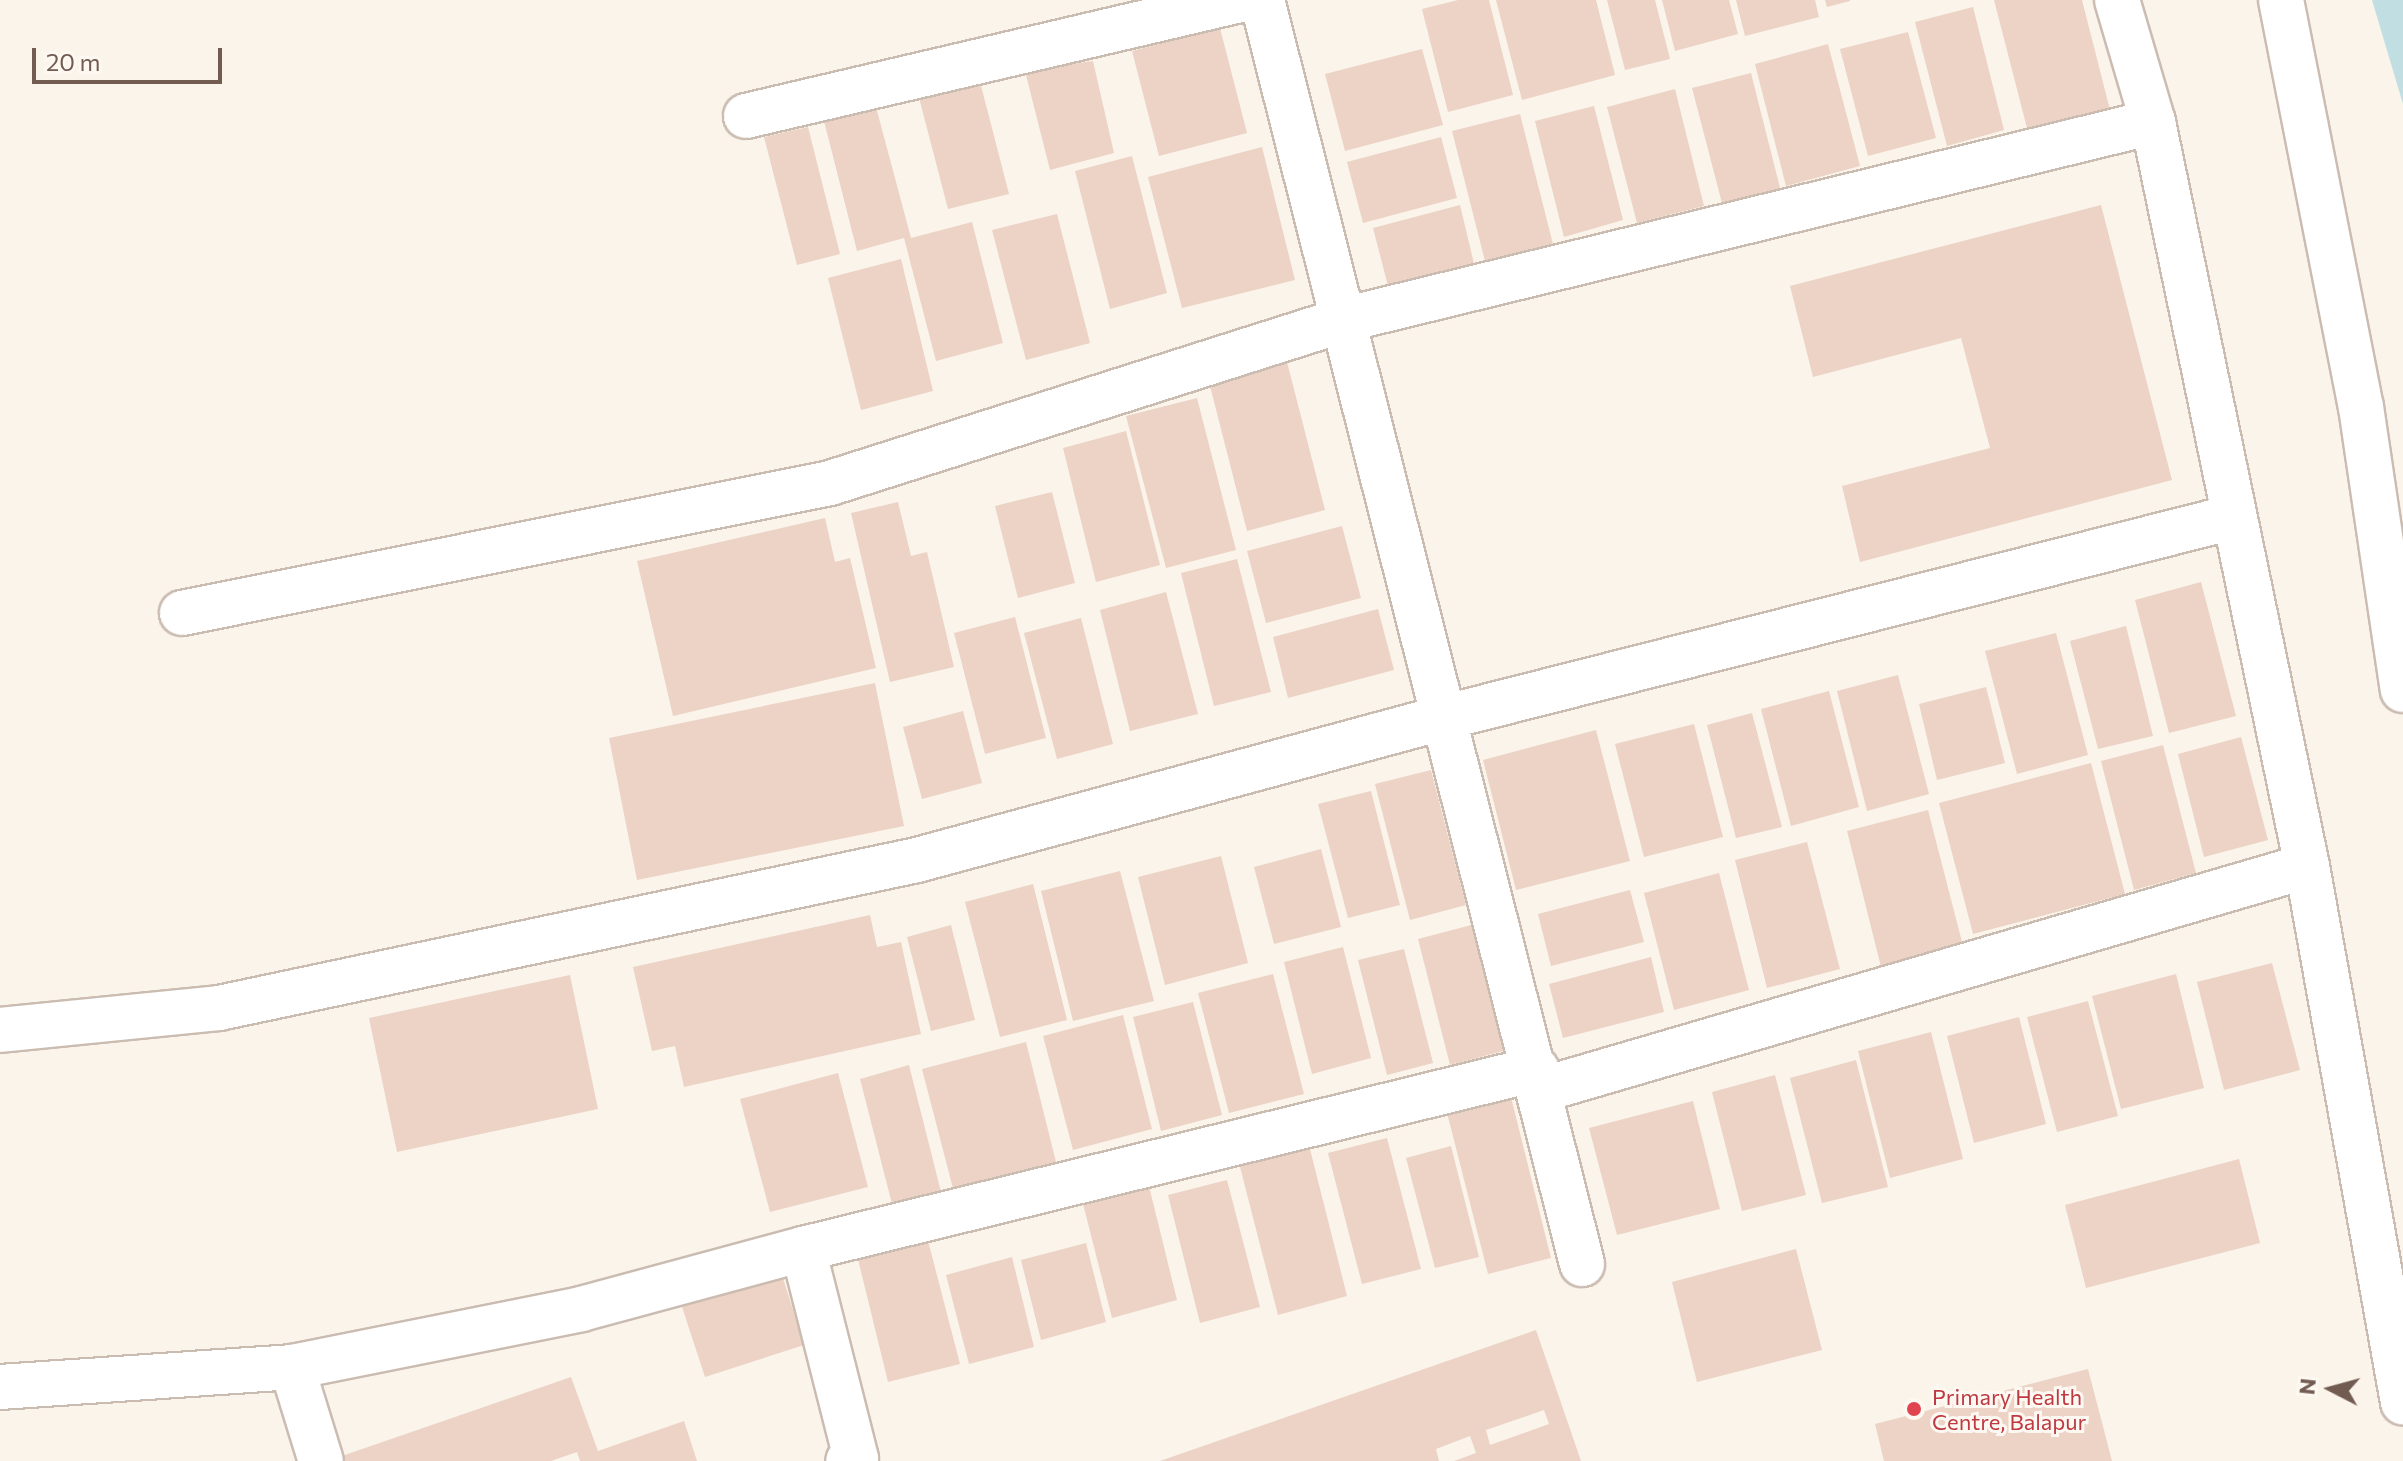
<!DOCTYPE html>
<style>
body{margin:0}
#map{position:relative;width:2403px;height:1461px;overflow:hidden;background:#faf4eb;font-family:Commissioner,sans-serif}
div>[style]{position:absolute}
.water>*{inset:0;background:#c1dee2}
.building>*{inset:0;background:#ecd3c5}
.roads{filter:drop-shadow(2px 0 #cbbcb1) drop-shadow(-2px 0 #cbbcb1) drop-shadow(0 2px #cbbcb1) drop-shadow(0 -2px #cbbcb1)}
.minor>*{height:44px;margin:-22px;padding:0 22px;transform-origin:22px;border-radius:22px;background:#fff}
.dots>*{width:22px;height:22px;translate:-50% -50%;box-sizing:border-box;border:4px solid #fdf8f1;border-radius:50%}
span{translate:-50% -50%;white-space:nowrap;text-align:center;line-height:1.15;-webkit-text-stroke:6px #fdf8f1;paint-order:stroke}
.health-label{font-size:22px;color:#be3a42}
.left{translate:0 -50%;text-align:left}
.north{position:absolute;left:2291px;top:1349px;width:80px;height:80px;-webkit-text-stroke:6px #fdf8f1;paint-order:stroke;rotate:276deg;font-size:22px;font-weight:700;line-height:32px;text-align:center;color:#725b51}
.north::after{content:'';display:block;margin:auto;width:28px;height:36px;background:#725b51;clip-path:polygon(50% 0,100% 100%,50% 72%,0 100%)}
.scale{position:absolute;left:32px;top:48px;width:190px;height:36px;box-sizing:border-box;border:4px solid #725b51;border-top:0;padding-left:10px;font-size:24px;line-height:28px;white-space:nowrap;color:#725b51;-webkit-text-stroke:6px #fdf8f1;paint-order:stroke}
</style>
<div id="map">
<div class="water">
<div style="clip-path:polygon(2372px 0,2403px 0,2403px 104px)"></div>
</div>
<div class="building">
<div style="clip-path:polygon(1458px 0,1489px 0,1513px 95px,1448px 112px,1422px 9px)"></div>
<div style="clip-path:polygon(1496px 0,1596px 0,1615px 75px,1522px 100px)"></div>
<div style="clip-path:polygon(1607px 0,1655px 0,1670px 59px,1625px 70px)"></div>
<div style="clip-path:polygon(1662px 0,1729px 0,1738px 34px,1675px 51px)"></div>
<div style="clip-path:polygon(1736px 0,1815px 0,1819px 17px,1745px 36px)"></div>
<div style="clip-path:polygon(1825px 0,1850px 0,1850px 1px,1827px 7px)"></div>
<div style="clip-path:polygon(1994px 0,2082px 0,2110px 110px,2028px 132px)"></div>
<div style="clip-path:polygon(1973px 7px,2004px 130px,1947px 146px,1915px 22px)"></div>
<div style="clip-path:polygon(1220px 28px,1247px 133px,1159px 156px,1132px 51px)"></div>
<div style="clip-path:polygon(1908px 32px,1936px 138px,1868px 156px,1840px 49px)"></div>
<div style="clip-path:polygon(1828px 44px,1860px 166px,1786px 186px,1755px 64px)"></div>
<div style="clip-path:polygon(1422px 49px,1443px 125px,1345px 151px,1325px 74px)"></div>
<div style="clip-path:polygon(1093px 61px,1114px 153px,1050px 170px,1025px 71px)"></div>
<div style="clip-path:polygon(1751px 73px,1781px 192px,1723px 207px,1692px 88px)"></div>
<div style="clip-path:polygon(978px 74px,1009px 194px,948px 209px,917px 90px)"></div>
<div style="clip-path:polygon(1675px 89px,1704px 206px,1637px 223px,1607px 107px)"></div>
<div style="clip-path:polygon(1594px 106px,1623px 220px,1564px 237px,1535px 121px)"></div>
<div style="clip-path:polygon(876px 107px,911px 238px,972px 222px,1003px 343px,936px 361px,904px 238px,857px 251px,824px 121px)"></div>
<div style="clip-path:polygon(1520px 114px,1555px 252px,1487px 269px,1452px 131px)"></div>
<div style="clip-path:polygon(808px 127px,840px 254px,797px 265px,764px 137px)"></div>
<div style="clip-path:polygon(1441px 137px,1457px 198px,1363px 223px,1347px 162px)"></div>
<div style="clip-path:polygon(1262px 147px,1295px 280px,1182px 308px,1148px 177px)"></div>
<div style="clip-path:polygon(1132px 156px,1167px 293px,1110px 309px,1075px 171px)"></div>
<div style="clip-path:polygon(1460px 205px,1475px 268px,1389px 290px,1373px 228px)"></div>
<div style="clip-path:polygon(2101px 205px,2172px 480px,1860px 562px,1842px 486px,1990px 448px,1961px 338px,1813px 377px,1790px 286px)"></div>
<div style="clip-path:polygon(1057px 214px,1090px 343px,1026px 360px,992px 230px)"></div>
<div style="clip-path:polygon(901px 259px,933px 391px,861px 410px,828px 278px)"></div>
<div style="clip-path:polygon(1286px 358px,1325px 510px,1247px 531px,1208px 378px)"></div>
<div style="clip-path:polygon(1197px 398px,1236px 550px,1166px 568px,1126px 416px)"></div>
<div style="clip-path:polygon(1126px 431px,1160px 565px,1096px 582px,1063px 448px)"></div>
<div style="clip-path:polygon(1052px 492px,1075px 583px,1018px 598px,995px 506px)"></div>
<div style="clip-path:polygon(898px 502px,911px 556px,927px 552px,954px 667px,890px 682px,851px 513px)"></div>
<div style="clip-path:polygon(825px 518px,835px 562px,850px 558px,876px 668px,673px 716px,637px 561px)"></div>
<div style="clip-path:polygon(1342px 526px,1361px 598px,1266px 623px,1247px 551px)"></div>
<div style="clip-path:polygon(1237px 559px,1271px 692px,1214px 706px,1181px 573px)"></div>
<div style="clip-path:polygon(2201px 582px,2236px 716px,2169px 733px,2135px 600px)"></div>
<div style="clip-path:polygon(1166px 592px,1198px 714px,1130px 731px,1100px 610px)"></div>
<div style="clip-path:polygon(1378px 609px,1394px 670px,1288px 698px,1273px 637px)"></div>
<div style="clip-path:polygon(1015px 617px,1046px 738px,985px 754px,954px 633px)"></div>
<div style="clip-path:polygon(1081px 618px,1113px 744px,1057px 759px,1024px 633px)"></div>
<div style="clip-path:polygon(2126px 626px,2153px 736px,2098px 749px,2070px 641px)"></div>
<div style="clip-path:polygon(2056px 633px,2088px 755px,2017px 774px,1985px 651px)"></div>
<div style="clip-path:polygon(1898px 675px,1929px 794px,1867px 811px,1837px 691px)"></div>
<div style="clip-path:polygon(875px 683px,904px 826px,637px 880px,609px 738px)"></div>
<div style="clip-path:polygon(1986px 687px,2005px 763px,1937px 780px,1919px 704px)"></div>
<div style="clip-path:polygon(1829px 691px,1859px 807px,1791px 826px,1761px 709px)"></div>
<div style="clip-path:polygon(963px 711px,982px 783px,922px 799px,903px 727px)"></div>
<div style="clip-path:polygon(1752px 713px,1782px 827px,1736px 838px,1707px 725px)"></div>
<div style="clip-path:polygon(1694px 724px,1723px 837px,1644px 857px,1615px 744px)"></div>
<div style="clip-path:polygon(1596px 730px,1630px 861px,1516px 890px,1483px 760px)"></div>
<div style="clip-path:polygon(2241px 737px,2268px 840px,2204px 857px,2178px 754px)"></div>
<div style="clip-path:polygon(2163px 745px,2196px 873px,2134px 890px,2101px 761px)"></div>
<div style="clip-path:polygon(2091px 763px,2125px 894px,1973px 934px,1939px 803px)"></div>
<div style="clip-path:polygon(1431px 770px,1466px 905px,1410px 920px,1375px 784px)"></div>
<div style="clip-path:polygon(1371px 791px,1400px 905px,1348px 918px,1318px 804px)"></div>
<div style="clip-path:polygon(1928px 810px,1963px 946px,1881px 967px,1847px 831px)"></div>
<div style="clip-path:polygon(1807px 842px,1840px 969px,1767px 988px,1735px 860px)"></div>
<div style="clip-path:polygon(1321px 849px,1341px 927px,1274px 944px,1254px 867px)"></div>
<div style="clip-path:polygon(1221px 856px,1248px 963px,1165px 985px,1138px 877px)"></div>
<div style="clip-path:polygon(1120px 871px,1154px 1001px,1073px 1021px,1041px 891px)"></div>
<div style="clip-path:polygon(1719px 873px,1749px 990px,1674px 1010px,1644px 893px)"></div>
<div style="clip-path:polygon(1033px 884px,1067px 1020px,1000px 1037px,965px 902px)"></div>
<div style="clip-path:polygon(1630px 890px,1644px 942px,1551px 966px,1538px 914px)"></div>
<div style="clip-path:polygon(870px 915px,877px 947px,901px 942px,921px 1034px,684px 1087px,675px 1046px,652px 1051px,633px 967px)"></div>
<div style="clip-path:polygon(1479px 923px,1511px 1049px,1450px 1065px,1418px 939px)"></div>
<div style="clip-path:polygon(951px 925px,975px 1020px,931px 1031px,907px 937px)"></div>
<div style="clip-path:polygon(1343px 947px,1371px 1058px,1312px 1074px,1284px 962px)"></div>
<div style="clip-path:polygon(1404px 949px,1433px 1063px,1387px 1075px,1358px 960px)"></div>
<div style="clip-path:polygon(1651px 957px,1664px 1012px,1563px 1038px,1549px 984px)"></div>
<div style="clip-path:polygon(2272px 963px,2300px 1070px,2224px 1090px,2197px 982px)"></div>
<div style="clip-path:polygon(1273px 974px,1304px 1094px,1229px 1113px,1198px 993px)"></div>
<div style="clip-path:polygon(2176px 974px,2204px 1088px,2121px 1109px,2092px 996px)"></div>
<div style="clip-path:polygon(570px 975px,598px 1109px,397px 1152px,369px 1018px)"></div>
<div style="clip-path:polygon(2088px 1001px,2118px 1116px,2057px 1132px,2027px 1017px)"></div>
<div style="clip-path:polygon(1193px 1002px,1222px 1115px,1161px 1131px,1133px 1017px)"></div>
<div style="clip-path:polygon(1123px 1015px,1152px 1129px,1073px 1150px,1043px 1036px)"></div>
<div style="clip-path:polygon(2019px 1017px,2046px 1124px,1974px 1143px,1947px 1036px)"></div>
<div style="clip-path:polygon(1931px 1032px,1963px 1159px,1890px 1178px,1858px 1051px)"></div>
<div style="clip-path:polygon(1026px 1042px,1059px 1174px,956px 1200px,922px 1069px)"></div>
<div style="clip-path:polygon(1856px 1060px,1888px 1187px,1822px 1203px,1790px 1078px)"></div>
<div style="clip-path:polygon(909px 1065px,941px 1192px,892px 1204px,860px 1079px)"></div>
<div style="clip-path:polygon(838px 1073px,868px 1187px,770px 1212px,740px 1099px)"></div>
<div style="clip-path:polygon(1775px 1075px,1806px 1195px,1742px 1211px,1712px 1092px)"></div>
<div style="clip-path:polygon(1508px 1085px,1551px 1258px,1488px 1274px,1444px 1101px)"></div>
<div style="clip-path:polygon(1693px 1101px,1720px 1209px,1617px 1235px,1589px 1128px)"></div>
<div style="clip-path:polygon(1387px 1138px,1421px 1269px,1362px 1284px,1328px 1153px)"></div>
<div style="clip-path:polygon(1309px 1145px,1347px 1296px,1278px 1315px,1239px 1163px)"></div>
<div style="clip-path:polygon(1451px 1146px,1479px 1257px,1435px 1268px,1406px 1158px)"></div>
<div style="clip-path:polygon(2239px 1159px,2260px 1243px,2086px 1288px,2065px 1205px)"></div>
<div style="clip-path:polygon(1145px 1170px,1177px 1300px,1112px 1318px,1079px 1188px)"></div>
<div style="clip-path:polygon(1227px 1180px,1260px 1307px,1200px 1323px,1168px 1195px)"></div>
<div style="clip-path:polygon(926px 1233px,960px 1364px,888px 1382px,856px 1251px)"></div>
<div style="clip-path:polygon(1086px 1243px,1106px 1322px,1041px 1340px,1021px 1260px)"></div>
<div style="clip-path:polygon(1796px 1249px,1822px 1350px,1697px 1382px,1672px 1282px)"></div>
<div style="clip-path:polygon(1012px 1257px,1034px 1347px,969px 1364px,946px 1275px)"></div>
<div style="clip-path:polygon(782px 1275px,804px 1345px,705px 1377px,682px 1307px)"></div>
<div style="clip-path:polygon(evenodd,1536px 1330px,1581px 1461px,1454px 1461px,1476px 1453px,1470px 1436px,1436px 1449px,1439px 1461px,1160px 1461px,1536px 1330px,1544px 1410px,1549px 1424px,1490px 1445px,1486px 1430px,1544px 1410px)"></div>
<div style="clip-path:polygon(2088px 1369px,2112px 1461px,1884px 1461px,1875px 1424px)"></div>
<div style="clip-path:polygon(571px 1377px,598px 1451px,684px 1421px,697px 1461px,580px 1461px,577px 1452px,551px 1461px,340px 1461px,339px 1457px)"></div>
</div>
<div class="roads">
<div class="minor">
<div style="left:1262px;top:0;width:1304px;rotate:75.79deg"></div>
<div style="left:2117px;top:0;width:127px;rotate:73.6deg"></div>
<div style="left:2153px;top:122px;width:760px;rotate:78.31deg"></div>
<div style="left:2307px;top:866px;width:545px;rotate:79.85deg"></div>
<div style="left:2281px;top:0;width:415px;rotate:78.9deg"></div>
<div style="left:2361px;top:407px;width:286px;rotate:81.6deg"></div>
<div style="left:746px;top:116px;width:507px;rotate:-13.21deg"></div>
<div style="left:182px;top:613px;width:661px;rotate:-11.34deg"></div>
<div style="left:830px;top:483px;width:538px;rotate:-17.63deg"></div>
<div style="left:1343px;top:320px;width:834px;rotate:-13.74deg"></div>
<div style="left:0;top:1030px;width:220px;rotate:-5.7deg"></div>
<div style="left:219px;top:1008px;width:714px;rotate:-11.97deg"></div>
<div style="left:917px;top:860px;width:544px;rotate:-15.14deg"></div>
<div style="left:1442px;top:718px;width:816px;rotate:-14.26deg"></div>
<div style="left:1541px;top:1090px;width:798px;rotate:-16.3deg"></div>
<div style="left:803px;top:1249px;width:755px;rotate:-13.8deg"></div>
<div style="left:292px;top:1367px;width:98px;rotate:72.9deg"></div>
<div style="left:0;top:1387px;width:293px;rotate:-3.9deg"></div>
<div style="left:292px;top:1367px;width:295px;rotate:-11.3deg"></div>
<div style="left:581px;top:1309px;width:230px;rotate:-15.1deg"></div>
<div style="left:803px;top:1249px;width:217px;rotate:75.8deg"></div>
<div style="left:856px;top:1459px;width:8px;rotate:166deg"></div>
</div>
</div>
<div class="dots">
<div style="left:1914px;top:1409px;background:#e0444e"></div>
</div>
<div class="health-label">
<span class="left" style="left:1932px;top:1409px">Primary Health<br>Centre, Balapur</span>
</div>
<div class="north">N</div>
<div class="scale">20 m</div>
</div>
